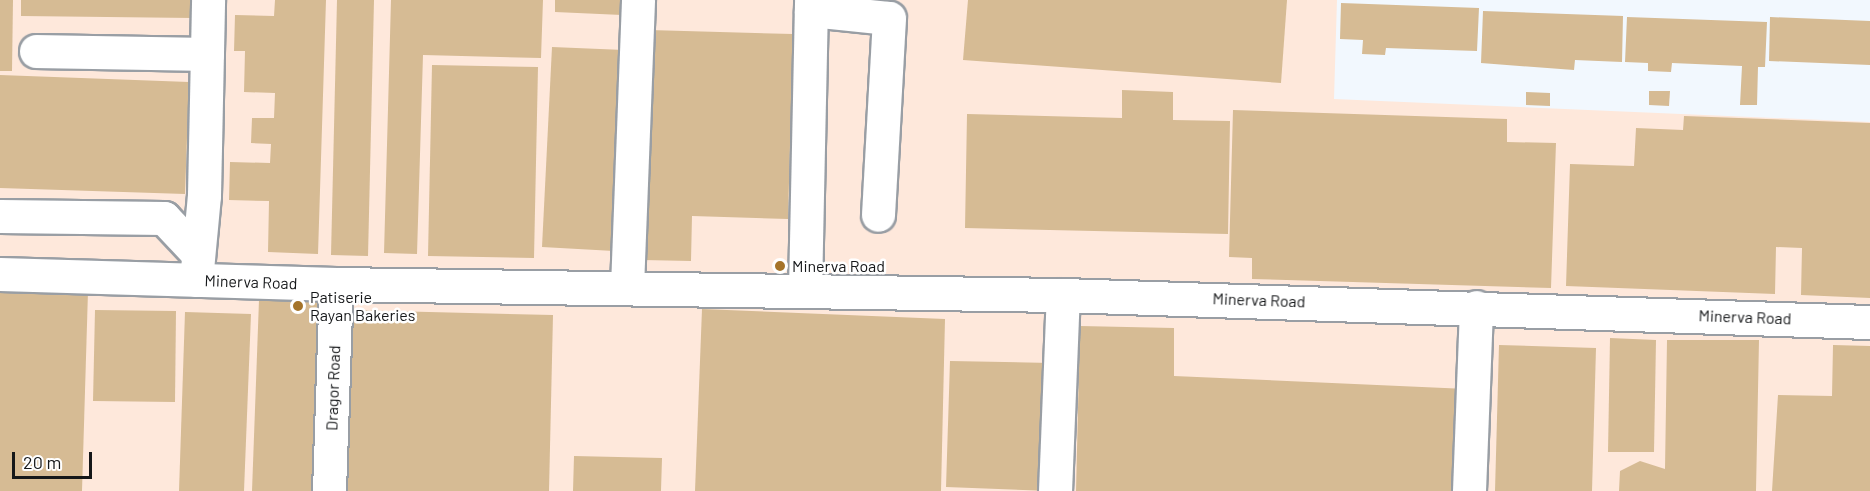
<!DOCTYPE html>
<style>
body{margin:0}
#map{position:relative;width:1870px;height:491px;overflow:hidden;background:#f2f8fe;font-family:Barlow,sans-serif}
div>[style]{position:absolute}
.industrial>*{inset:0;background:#fee8db}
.building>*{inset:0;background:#d6bb94}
.roads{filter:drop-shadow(2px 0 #999ea4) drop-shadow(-2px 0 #999ea4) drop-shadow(0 2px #999ea4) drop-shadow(0 -2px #999ea4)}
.minor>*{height:33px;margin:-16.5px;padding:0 16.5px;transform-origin:16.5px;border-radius:16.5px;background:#fff}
.dots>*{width:16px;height:16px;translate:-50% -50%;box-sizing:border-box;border:3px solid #fff;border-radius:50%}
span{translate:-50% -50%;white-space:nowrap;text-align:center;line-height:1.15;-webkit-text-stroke:5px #fff;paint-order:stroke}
.poi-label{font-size:16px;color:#151719}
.left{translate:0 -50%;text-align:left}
.street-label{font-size:16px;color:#151719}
.scale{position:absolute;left:12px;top:452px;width:80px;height:27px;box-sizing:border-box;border:3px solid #151719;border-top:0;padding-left:8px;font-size:18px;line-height:21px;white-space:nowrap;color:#151719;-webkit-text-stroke:4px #fff;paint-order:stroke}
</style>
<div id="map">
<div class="industrial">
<div style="clip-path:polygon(0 0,1337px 0,1334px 99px,1870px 122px,1870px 491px,0 491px)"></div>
</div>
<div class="building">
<div style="clip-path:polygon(0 0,13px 0,12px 71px,0 71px)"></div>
<div style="clip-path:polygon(21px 0,193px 0,193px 18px,21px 16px)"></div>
<div style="clip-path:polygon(275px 0,326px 0,318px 254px,268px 252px,269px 201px,229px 200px,230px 162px,270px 163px,271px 144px,251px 143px,252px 118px,274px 118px,275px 93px,244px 92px,245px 51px,234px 51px,235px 15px,274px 16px)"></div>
<div style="clip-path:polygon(337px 0,374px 0,368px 256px,331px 255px)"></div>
<div style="clip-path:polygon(391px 0,543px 0,541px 58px,423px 55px,417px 254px,384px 253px)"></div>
<div style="clip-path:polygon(555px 0,622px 0,622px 15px,555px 12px)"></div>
<div style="clip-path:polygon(968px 0,1287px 0,1281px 83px,963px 60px)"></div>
<div style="clip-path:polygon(1341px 3px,1479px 8px,1477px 51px,1386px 48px,1385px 55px,1362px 54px,1363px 40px,1340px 39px)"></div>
<div style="clip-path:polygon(1483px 11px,1623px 16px,1622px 62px,1575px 60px,1574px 70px,1481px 63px)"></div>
<div style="clip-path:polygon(1627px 17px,1767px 22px,1765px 67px,1758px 67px,1757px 105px,1740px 105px,1742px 66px,1672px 63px,1671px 72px,1648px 71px,1648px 63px,1625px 62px)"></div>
<div style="clip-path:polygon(1770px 17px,1870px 21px,1870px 65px,1769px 61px)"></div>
<div style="clip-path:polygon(649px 30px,793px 34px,788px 219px,692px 216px,691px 261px,643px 260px)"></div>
<div style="clip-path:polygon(552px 47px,624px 50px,614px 251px,542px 247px)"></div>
<div style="clip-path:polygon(432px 65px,538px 67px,534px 258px,428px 256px)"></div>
<div style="clip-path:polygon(0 75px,189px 82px,185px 194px,0 188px)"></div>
<div style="clip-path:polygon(1122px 90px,1173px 92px,1173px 120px,1230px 121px,1228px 234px,965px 228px,967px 114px,1122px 118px)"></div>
<div style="clip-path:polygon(1649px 91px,1670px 91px,1669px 106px,1649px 105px)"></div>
<div style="clip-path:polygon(1526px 92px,1550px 93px,1550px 106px,1526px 105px)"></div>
<div style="clip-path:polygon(1233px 110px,1507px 119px,1507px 142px,1556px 143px,1551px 288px,1252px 279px,1252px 258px,1229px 257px)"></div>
<div style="clip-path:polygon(1684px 116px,1870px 123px,1870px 298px,1801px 295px,1802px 248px,1776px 247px,1775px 294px,1566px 286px,1570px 164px,1634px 166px,1636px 128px,1683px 130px)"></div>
<div style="clip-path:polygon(0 288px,88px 291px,82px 491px,0 491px)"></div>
<div style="clip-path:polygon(259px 300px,329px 303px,322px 491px,252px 491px)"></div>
<div style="clip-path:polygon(702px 309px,945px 319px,941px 491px,695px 491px)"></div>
<div style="clip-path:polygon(95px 310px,176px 311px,175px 402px,93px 401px)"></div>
<div style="clip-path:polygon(348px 310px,553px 315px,549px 491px,344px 491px)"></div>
<div style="clip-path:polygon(185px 312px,251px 314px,244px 491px,179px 491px)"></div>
<div style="clip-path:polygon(1080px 326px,1174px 328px,1174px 376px,1467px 389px,1462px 491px,1076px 491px)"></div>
<div style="clip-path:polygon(1610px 338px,1656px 340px,1654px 452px,1608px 452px)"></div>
<div style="clip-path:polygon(1667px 340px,1759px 340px,1756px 491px,1619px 491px,1620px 471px,1640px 461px,1665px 469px)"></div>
<div style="clip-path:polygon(1499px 345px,1596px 348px,1592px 491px,1495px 491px)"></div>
<div style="clip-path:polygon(1833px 345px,1870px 346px,1870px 491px,1772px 491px,1778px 395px,1832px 396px)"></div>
<div style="clip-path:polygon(950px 361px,1051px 363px,1051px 491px,946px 487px)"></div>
<div style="clip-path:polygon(574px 456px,662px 458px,661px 491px,573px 491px)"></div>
</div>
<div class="roads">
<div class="minor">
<div style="left:811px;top:10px;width:78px;rotate:5.9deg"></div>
<div style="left:889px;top:18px;width:197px;rotate:93.2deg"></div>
<div style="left:36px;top:51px;width:171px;rotate:1deg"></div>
<div style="left:0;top:216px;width:164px;rotate:0.7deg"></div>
<div style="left:164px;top:218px;width:48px;rotate:46.7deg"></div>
<div style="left:0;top:274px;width:336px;rotate:1.7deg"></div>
<div style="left:336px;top:284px;width:727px;rotate:0.87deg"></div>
<div style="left:1063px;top:295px;width:807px;rotate:1.92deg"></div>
<div style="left:196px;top:280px;width:85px;rotate:-84.6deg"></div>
<div style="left:204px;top:195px;width:195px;rotate:-88.8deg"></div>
<div style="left:627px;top:287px;width:287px;rotate:-87.8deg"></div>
<div style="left:805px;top:290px;width:290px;rotate:-88.8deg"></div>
<div style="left:329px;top:491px;width:207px;rotate:-88.1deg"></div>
<div style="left:1055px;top:491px;width:196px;rotate:-87.7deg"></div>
<div style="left:1469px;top:491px;width:184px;rotate:-87.8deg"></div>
</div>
</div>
<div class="dots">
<div style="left:780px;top:266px;background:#a5742a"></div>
<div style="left:298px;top:306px;background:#a5742a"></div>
</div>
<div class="poi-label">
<span class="left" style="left:792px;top:266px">Minerva Road</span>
<span class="left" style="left:310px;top:306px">Patiserie<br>Rayan Bakeries</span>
</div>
<div class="street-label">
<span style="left:251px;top:282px;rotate:2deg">Minerva Road</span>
<span style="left:1259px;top:300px;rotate:2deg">Minerva Road</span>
<span style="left:1745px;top:317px;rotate:2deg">Minerva Road</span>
<span style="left:333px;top:388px;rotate:-88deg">Dragor Road</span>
</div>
<div class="scale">20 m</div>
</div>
